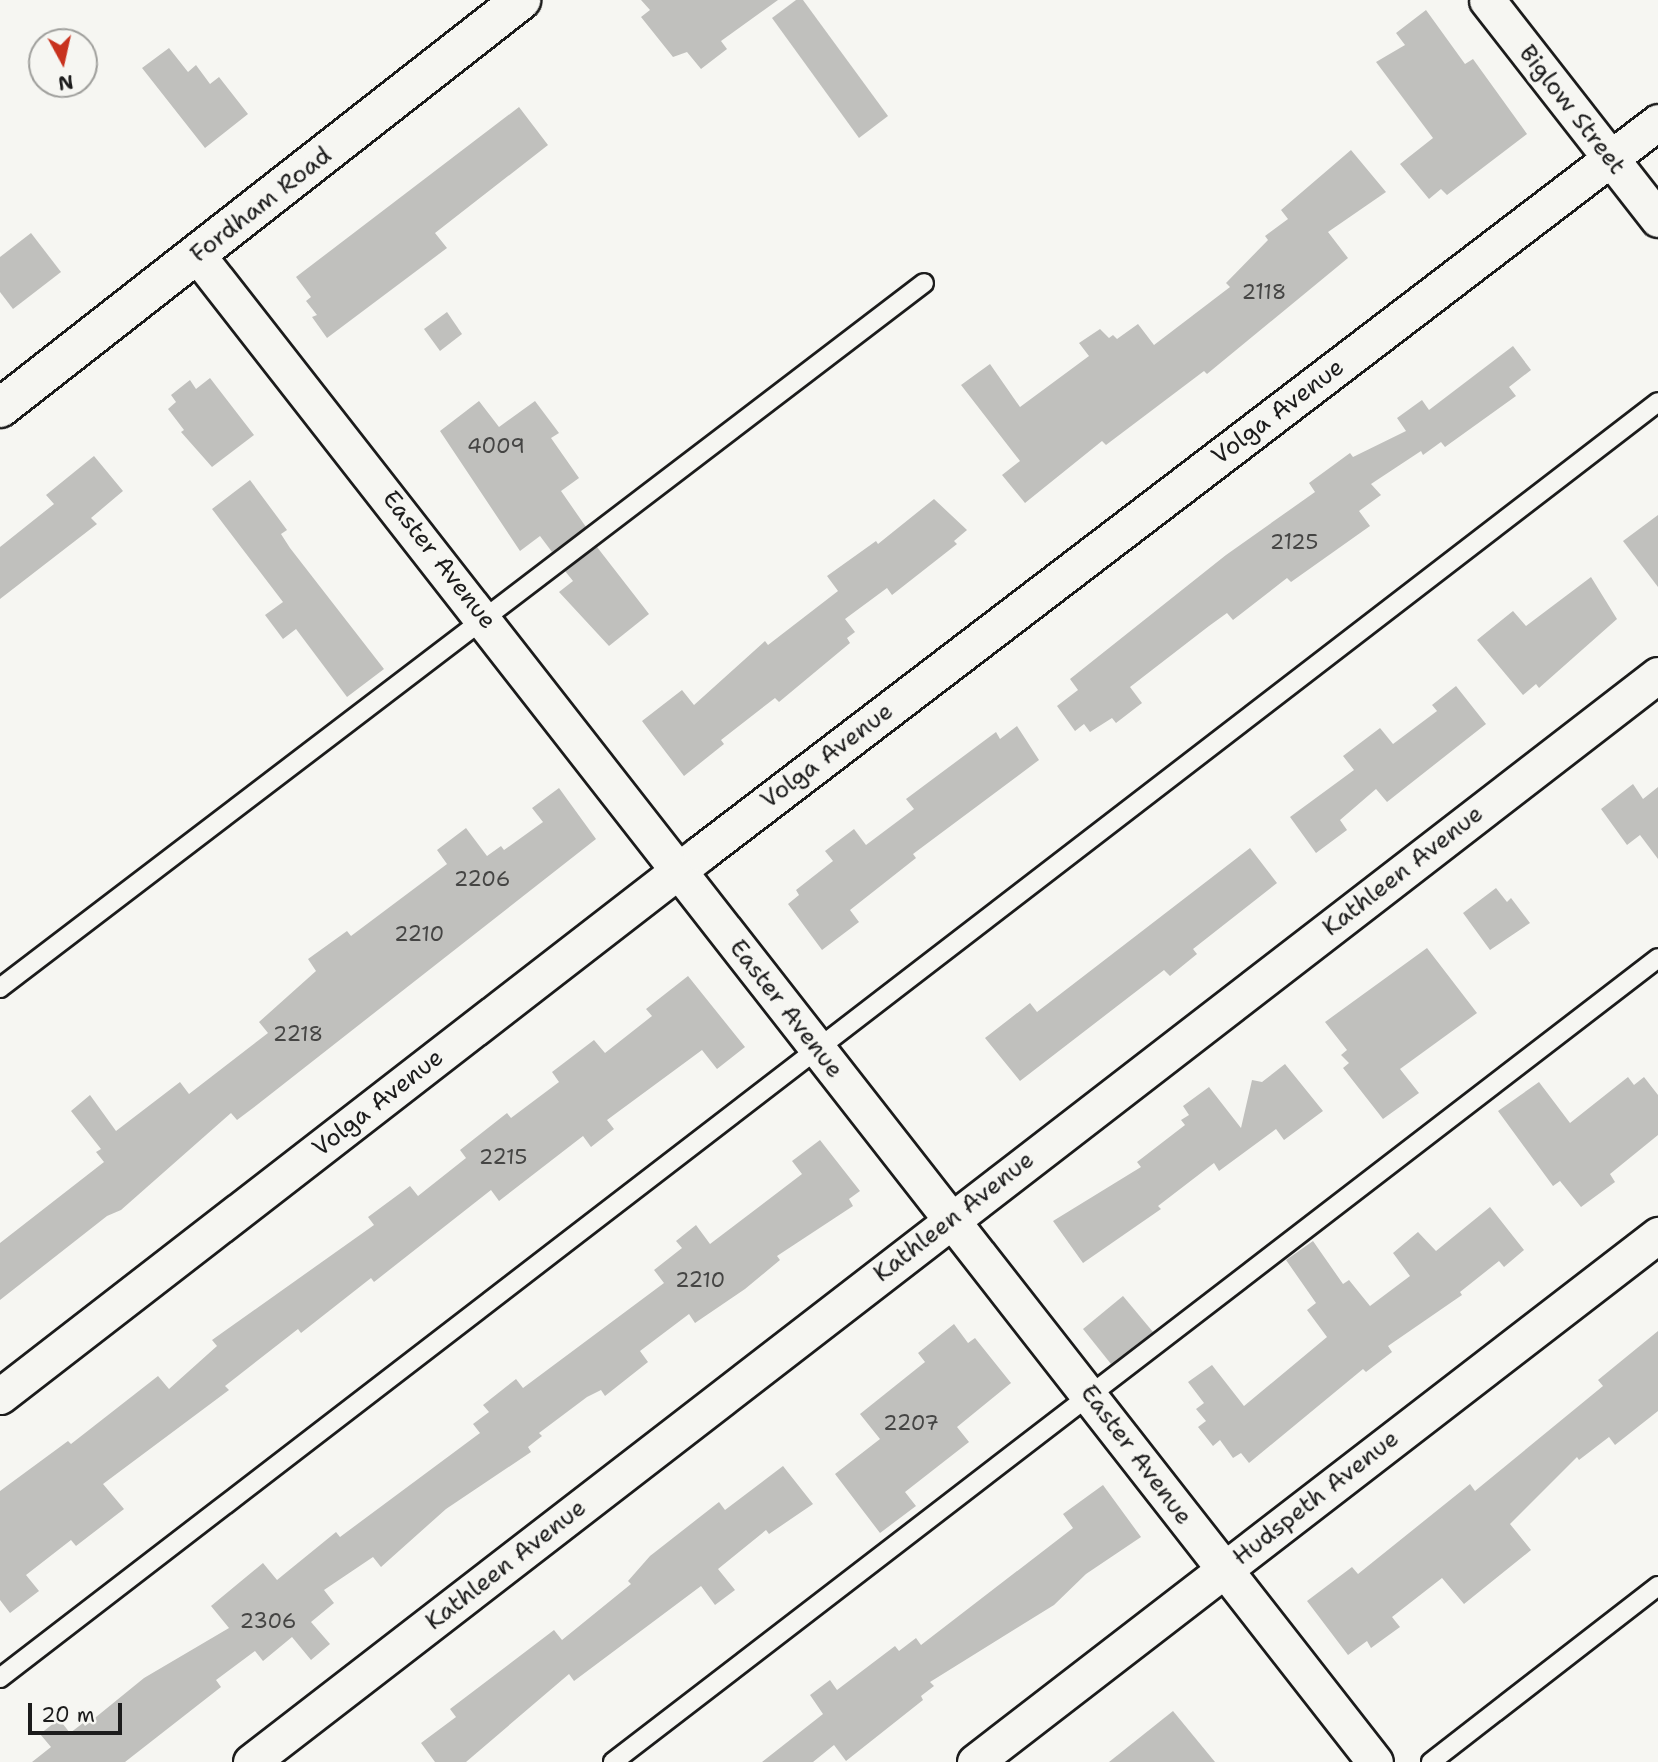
<!DOCTYPE html>
<style>
body{margin:0}
#map{position:relative;width:1658px;height:1762px;overflow:hidden;background:#f6f6f2;font-family:"Shantell Sans",sans-serif}
div>[style]{position:absolute}
.building>*{inset:0;background:#c0c0bd}
.roads{filter:drop-shadow(2px 0 #1c1c1c) drop-shadow(-2px 0 #1c1c1c) drop-shadow(0 2px #1c1c1c) drop-shadow(0 -2px #1c1c1c)}
.service>*{height:18px;margin:-9px;padding:0 9px;transform-origin:9px;border-radius:9px;background:#f6f6f2}
.minor>*{height:35px;margin:-17.5px;padding:0 17.5px;transform-origin:17.5px;border-radius:17.5px;background:#f6f6f2}
.tertiary>*{height:38px;margin:-19px;padding:0 19px;transform-origin:19px;border-radius:19px;background:#f6f6f2}
span{translate:-50% -50%;white-space:nowrap;text-align:center;line-height:1.15;-webkit-text-stroke:7px #f6f6f2;paint-order:stroke}
.number-label{font-size:21px;color:#454544}
.number-label span{-webkit-text-stroke-width:0}
.street-label{font-size:24px;color:#1c1c1c}
.north{position:absolute;left:28px;top:28px;width:70px;height:70px;box-sizing:border-box;background:#f6f6f2;border:2px solid #9f9f9c;border-radius:50%;rotate:172deg;font-size:19px;font-weight:700;line-height:28px;text-align:center;color:#1c1c1c}
.north::after{content:'';display:block;margin:auto;width:24px;height:32px;background:#c8321e;clip-path:polygon(50% 0,100% 100%,50% 72%,0 100%)}
.scale{position:absolute;left:28px;top:1703px;width:94px;height:32px;box-sizing:border-box;border:4px solid #1c1c1c;border-top:0;padding-left:9px;font-size:21px;line-height:24px;white-space:nowrap;color:#1c1c1c;-webkit-text-stroke:5px #f6f6f2;paint-order:stroke}
</style>
<div id="map">
<div class="building">
<div style="clip-path:polygon(641px 0,778px 0,721px 41px,727px 49px,701px 69px,687px 52px,673px 57px,641px 17px,650px 10px)"></div>
<div style="clip-path:polygon(796px 0,803px 0,888px 116px,859px 138px,772px 18px)"></div>
<div style="clip-path:polygon(1426px 10px,1465px 64px,1473px 59px,1527px 134px,1447px 195px,1441px 189px,1429px 199px,1400px 164px,1433px 138px,1376px 62px,1405px 45px,1396px 33px)"></div>
<div style="clip-path:polygon(169px 48px,188px 72px,196px 65px,210px 84px,219px 77px,248px 114px,205px 148px,142px 68px)"></div>
<div style="clip-path:polygon(519px 107px,548px 145px,435px 233px,447px 248px,327px 338px,312px 317px,317px 315px,306px 301px,311px 297px,296px 277px)"></div>
<div style="clip-path:polygon(1351px 150px,1386px 192px,1328px 232px,1348px 258px,1207px 374px,1204px 371px,1106px 445px,1102px 441px,1025px 503px,1002px 475px,1020px 461px,961px 385px,990px 364px,1020px 407px,1089px 356px,1079px 343px,1100px 329px,1109px 338px,1113px 335px,1117px 339px,1138px 324px,1154px 345px,1230px 287px,1226px 283px,1268px 240px,1265px 236px,1288px 219px,1281px 210px)"></div>
<div style="clip-path:polygon(31px 233px,61px 272px,13px 309px,0 292px,0 257px)"></div>
<div style="clip-path:polygon(447px 312px,462px 334px,440px 351px,424px 329px)"></div>
<div style="clip-path:polygon(1513px 346px,1531px 370px,1509px 387px,1516px 396px,1445px 447px,1441px 442px,1423px 455px,1421px 451px,1371px 484px,1381px 495px,1359px 511px,1370px 526px,1291px 582px,1287px 578px,1233px 620px,1227px 613px,1209px 626px,1130px 687px,1142px 703px,1116px 723px,1112px 718px,1090px 732px,1084px 724px,1075px 731px,1057px 706px,1078px 690px,1070px 679px,1226px 555px,1315px 492px,1309px 483px,1350px 453px,1353px 457px,1406px 431px,1397px 418px,1422px 400px,1429px 410px)"></div>
<div style="clip-path:polygon(210px 378px,254px 435px,212px 467px,181px 432px,184px 430px,168px 409px,176px 402px,171px 395px,190px 380px,196px 389px)"></div>
<div style="clip-path:polygon(479px 401px,499px 427px,535px 401px,559px 433px,551px 438px,579px 478px,561px 491px,586px 527px,552px 552px,540px 536px,520px 551px,440px 431px)"></div>
<div style="clip-path:polygon(94px 456px,123px 491px,91px 518px,97px 524px,0 599px,0 547px,54px 504px,46px 495px)"></div>
<div style="clip-path:polygon(250px 480px,287px 530px,281px 534px,290px 548px,384px 669px,347px 697px,296px 629px,283px 639px,265px 615px,283px 602px,212px 509px)"></div>
<div style="clip-path:polygon(934px 499px,967px 530px,954px 541px,957px 544px,892px 595px,887px 588px,845px 619px,855px 632px,847px 638px,850px 643px,779px 702px,775px 698px,721px 740px,724px 744px,684px 776px,642px 721px,682px 690px,694px 705px,765px 641px,768px 645px,838px 591px,827px 576px,876px 541px,878px 544px)"></div>
<div style="clip-path:polygon(1658px 515px,1658px 587px,1623px 541px)"></div>
<div style="clip-path:polygon(597px 547px,649px 614px,609px 646px,559px 592px,573px 581px,565px 571px)"></div>
<div style="clip-path:polygon(1591px 577px,1617px 619px,1539px 688px,1536px 684px,1523px 695px,1477px 640px,1513px 611px,1526px 626px)"></div>
<div style="clip-path:polygon(1456px 686px,1486px 724px,1387px 802px,1376px 789px,1340px 820px,1347px 830px,1316px 853px,1290px 817px,1354px 770px,1343px 756px,1380px 728px,1393px 744px,1437px 711px,1432px 705px)"></div>
<div style="clip-path:polygon(1017px 726px,1039px 760px,913px 854px,916px 858px,850px 910px,859px 922px,822px 950px,788px 904px,799px 895px,796px 890px,833px 861px,825px 851px,854px 829px,866px 845px,914px 809px,906px 799px,996px 732px,1000px 739px)"></div>
<div style="clip-path:polygon(1633px 784px,1643px 799px,1658px 787px,1658px 859px,1640px 835px,1627px 845px,1601px 809px)"></div>
<div style="clip-path:polygon(559px 788px,596px 839px,253px 1108px,237px 1120px,231px 1113px,121px 1210px,107px 1216px,0 1300px,0 1243px,104px 1162px,96px 1152px,101px 1149px,71px 1111px,90px 1095px,116px 1131px,180px 1082px,189px 1094px,268px 1033px,259px 1022px,316px 971px,308px 959px,347px 931px,351px 936px,447px 864px,437px 850px,466px 828px,487px 856px,501px 846px,504px 850px,543px 822px,532px 808px)"></div>
<div style="clip-path:polygon(1250px 848px,1277px 883px,1193px 949px,1197px 954px,1170px 976px,1164px 970px,1020px 1081px,985px 1038px,1030px 1003px,1037px 1012px)"></div>
<div style="clip-path:polygon(1496px 888px,1507px 902px,1511px 898px,1530px 923px,1490px 950px,1463px 913px)"></div>
<div style="clip-path:polygon(1427px 948px,1477px 1013px,1400px 1069px,1419px 1093px,1383px 1119px,1343px 1068px,1349px 1063px,1341px 1055px,1347px 1050px,1325px 1022px)"></div>
<div style="clip-path:polygon(688px 976px,745px 1047px,717px 1069px,702px 1050px,607px 1120px,614px 1129px,591px 1147px,583px 1136px,499px 1201px,491px 1190px,374px 1282px,371px 1278px,301px 1333px,298px 1329px,225px 1386px,229px 1390px,103px 1484px,124px 1509px,76px 1546px,71px 1540px,26px 1575px,39px 1591px,10px 1613px,0 1600px,0 1491px,68px 1441px,71px 1444px,158px 1376px,169px 1389px,217px 1346px,212px 1340px,374px 1225px,368px 1217px,410px 1186px,418px 1196px,466px 1158px,460px 1150px,507px 1113px,511px 1118px,559px 1082px,552px 1072px,594px 1040px,605px 1053px,652px 1016px,646px 1009px)"></div>
<div style="clip-path:polygon(1285px 1064px,1323px 1111px,1284px 1140px,1276px 1129px,1219px 1171px,1214px 1163px,1158px 1206px,1161px 1209px,1083px 1263px,1053px 1221px,1141px 1167px,1137px 1162px,1185px 1125px,1181px 1120px,1189px 1115px,1183px 1106px,1209px 1087px,1241px 1128px,1252px 1080px,1262px 1082px)"></div>
<div style="clip-path:polygon(1628px 1077px,1634px 1085px,1644px 1077px,1658px 1095px,1658px 1135px,1610px 1174px,1615px 1182px,1581px 1207px,1560px 1181px,1553px 1186px,1498px 1111px,1539px 1082px,1570px 1123px)"></div>
<div style="clip-path:polygon(820px 1140px,860px 1191px,849px 1199px,853px 1206px,777px 1256px,780px 1260px,745px 1289px,695px 1323px,689px 1314px,640px 1351px,648px 1362px,605px 1396px,601px 1390px,587px 1397px,539px 1433px,542px 1436px,528px 1447px,531px 1452px,446px 1509px,381px 1567px,373px 1557px,324px 1590px,334px 1603px,311px 1622px,330px 1644px,311px 1660px,292px 1637px,263px 1661px,255px 1651px,216px 1680px,221px 1687px,125px 1762px,32px 1762px,51px 1747px,40px 1734px,59px 1719px,70px 1733px,83px 1723px,85px 1726px,144px 1678px,229px 1628px,211px 1606px,263px 1563px,277px 1580px,336px 1532px,340px 1537px,480px 1433px,473px 1424px,489px 1412px,483px 1405px,516px 1379px,523px 1388px,664px 1283px,654px 1270px,682px 1248px,676px 1241px,696px 1225px,710px 1244px,802px 1174px,792px 1161px)"></div>
<div style="clip-path:polygon(1490px 1207px,1524px 1250px,1504px 1267px,1499px 1261px,1460px 1292px,1462px 1295px,1388px 1346px,1392px 1352px,1366px 1372px,1363px 1369px,1249px 1463px,1241px 1453px,1233px 1458px,1220px 1440px,1213px 1446px,1198px 1427px,1206px 1421px,1196px 1409px,1204px 1403px,1188px 1382px,1212px 1365px,1244px 1406px,1327px 1337px,1307px 1310px,1316px 1303px,1286px 1260px,1313px 1241px,1343px 1284px,1349px 1280px,1370px 1306px,1410px 1276px,1393px 1253px,1418px 1232px,1436px 1251px)"></div>
<div style="clip-path:polygon(1123px 1296px,1153px 1332px,1111px 1364px,1083px 1329px)"></div>
<div style="clip-path:polygon(954px 1324px,968px 1343px,975px 1338px,1011px 1383px,957px 1427px,969px 1442px,905px 1492px,916px 1506px,880px 1533px,835px 1474px,880px 1439px,860px 1414px,925px 1362px,918px 1353px)"></div>
<div style="clip-path:polygon(1658px 1331px,1658px 1411px,1615px 1445px,1609px 1437px,1579px 1460px,1577px 1457px,1510px 1524px,1531px 1550px,1464px 1604px,1442px 1578px,1392px 1617px,1400px 1627px,1371px 1648px,1367px 1641px,1348px 1655px,1307px 1601px,1352px 1567px,1358px 1574px,1470px 1484px,1475px 1491px,1603px 1386px,1598px 1380px)"></div>
<div style="clip-path:polygon(783px 1466px,813px 1504px,769px 1534px,766px 1530px,718px 1569px,735px 1590px,715px 1605px,701px 1586px,574px 1681px,569px 1674px,466px 1762px,435px 1762px,421px 1743px,456px 1717px,450px 1709px,554px 1630px,562px 1640px,631px 1584px,628px 1581px,650px 1556px,719px 1502px,725px 1510px)"></div>
<div style="clip-path:polygon(1103px 1485px,1141px 1537px,1086px 1574px,1054px 1605px,930px 1682px,934px 1686px,921px 1696px,923px 1700px,846px 1761px,834px 1745px,813px 1762px,762px 1762px,823px 1714px,810px 1695px,830px 1680px,837px 1690px,895px 1646px,899px 1651px,916px 1638px,921px 1645px,1073px 1528px,1063px 1514px)"></div>
<div style="clip-path:polygon(1173px 1711px,1215px 1762px,1109px 1762px)"></div>
</div>
<div class="roads">
<div class="service">
<div style="left:0;top:988px;width:1162px;rotate:-37.34deg"></div>
<div style="left:0;top:1678px;width:2092px;rotate:-37.58deg"></div>
<div style="left:613px;top:1762px;width:1318px;rotate:-37.57deg"></div>
<div style="left:1431px;top:1762px;width:287px;rotate:-37.8deg"></div>
</div>
<div class="minor">
<div style="left:1487px;top:0;width:278px;rotate:52deg"></div>
<div style="left:198px;top:256px;width:1911px;rotate:51.99deg"></div>
<div style="left:0;top:1396px;width:887px;rotate:-37.76deg"></div>
<div style="left:701px;top:853px;width:1204px;rotate:-37.37deg"></div>
<div style="left:251px;top:1762px;width:1778px;rotate:-37.69deg"></div>
<div style="left:975px;top:1762px;width:863px;rotate:-37.65deg"></div>
</div>
<div class="tertiary">
<div style="left:0;top:408px;width:662px;rotate:-38.06deg"></div>
</div>
</div>
<div class="number-label">
<span style="left:1264px;top:292px">2118</span>
<span style="left:496px;top:446px">4009</span>
<span style="left:1294px;top:542px">2125</span>
<span style="left:482px;top:879px">2206</span>
<span style="left:419px;top:934px">2210</span>
<span style="left:298px;top:1034px">2218</span>
<span style="left:503px;top:1157px">2215</span>
<span style="left:700px;top:1280px">2210</span>
<span style="left:911px;top:1423px">2207</span>
<span style="left:268px;top:1621px">2306</span>
</div>
<div class="street-label">
<span style="left:1572px;top:110px;rotate:52deg">Biglow Street</span>
<span style="left:261px;top:205px;rotate:-38deg">Fordham Road</span>
<span style="left:1278px;top:412px;rotate:-37deg">Volga Avenue</span>
<span style="left:439px;top:560px;rotate:52deg">Easter Avenue</span>
<span style="left:827px;top:756px;rotate:-37deg">Volga Avenue</span>
<span style="left:1403px;top:871px;rotate:-38deg">Kathleen Avenue</span>
<span style="left:786px;top:1009px;rotate:52deg">Easter Avenue</span>
<span style="left:378px;top:1103px;rotate:-38deg">Volga Avenue</span>
<span style="left:954px;top:1217px;rotate:-38deg">Kathleen Avenue</span>
<span style="left:1136px;top:1455px;rotate:53deg">Easter Avenue</span>
<span style="left:1316px;top:1498px;rotate:-38deg">Hudspeth Avenue</span>
<span style="left:506px;top:1565px;rotate:-38deg">Kathleen Avenue</span>
</div>
<div class="north">N</div>
<div class="scale">20 m</div>
</div>
